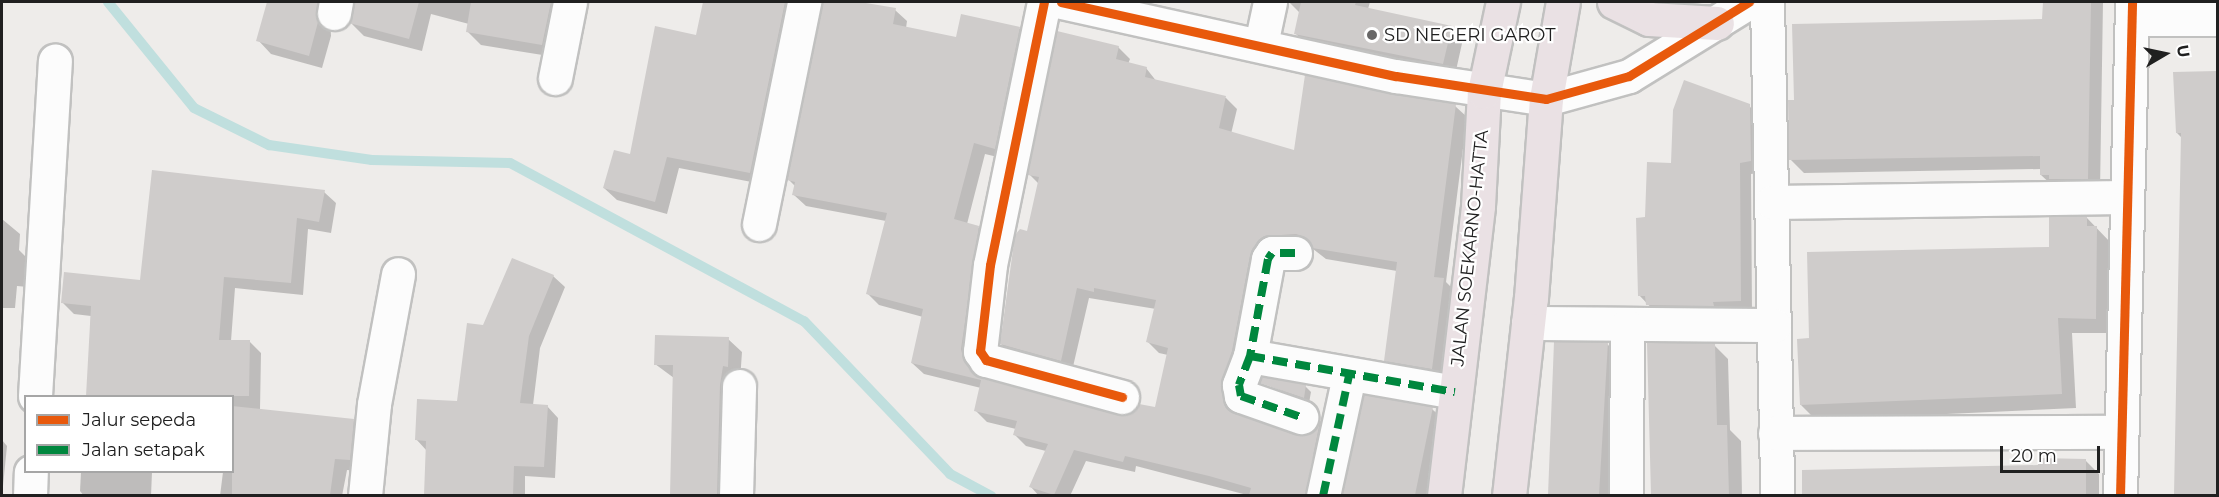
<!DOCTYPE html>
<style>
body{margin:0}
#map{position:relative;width:2219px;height:497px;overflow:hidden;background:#eeecea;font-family:Montserrat,sans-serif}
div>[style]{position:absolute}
.shadow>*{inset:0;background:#0003}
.stream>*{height:10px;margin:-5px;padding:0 5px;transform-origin:5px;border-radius:5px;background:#c0dfde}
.building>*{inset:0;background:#cfcccb}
.roads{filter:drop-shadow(2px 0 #c1c1c0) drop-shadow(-2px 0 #c1c1c0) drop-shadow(0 2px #c1c1c0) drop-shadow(0 -2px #c1c1c0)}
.minor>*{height:33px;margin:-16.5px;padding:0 16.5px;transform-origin:16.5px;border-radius:16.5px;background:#fcfcfc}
.highway>*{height:33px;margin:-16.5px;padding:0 16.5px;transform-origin:16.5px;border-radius:16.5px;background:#eae1e4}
.quiet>*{height:8px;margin-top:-4px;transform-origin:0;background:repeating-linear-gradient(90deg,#00873e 0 15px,transparent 0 23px)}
.cycleway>*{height:9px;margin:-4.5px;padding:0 4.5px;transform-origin:4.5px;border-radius:4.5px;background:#e8590c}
.dots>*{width:16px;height:16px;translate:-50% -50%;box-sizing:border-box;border:3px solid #fff;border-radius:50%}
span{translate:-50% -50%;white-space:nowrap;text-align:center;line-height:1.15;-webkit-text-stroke:4.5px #fff;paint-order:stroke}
.poi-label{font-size:18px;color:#202020}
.left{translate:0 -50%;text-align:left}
.street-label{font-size:18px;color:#202020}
.frame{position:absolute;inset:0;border:3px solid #202020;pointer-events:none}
.legend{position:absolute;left:24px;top:395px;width:210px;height:78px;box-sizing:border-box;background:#fff;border:2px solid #a6a6a6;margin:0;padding:8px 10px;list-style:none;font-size:18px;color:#202020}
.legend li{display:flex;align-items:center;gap:12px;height:30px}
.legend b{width:30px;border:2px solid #a6a6a6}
.north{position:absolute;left:2135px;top:24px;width:60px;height:60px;-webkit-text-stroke:4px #fff;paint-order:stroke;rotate:81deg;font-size:16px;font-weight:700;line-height:24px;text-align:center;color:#202020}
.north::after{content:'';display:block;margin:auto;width:21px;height:27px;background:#202020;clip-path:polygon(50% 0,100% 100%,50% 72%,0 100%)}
.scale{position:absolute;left:2000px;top:446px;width:100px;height:27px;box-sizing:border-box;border:3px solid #202020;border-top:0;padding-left:8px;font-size:18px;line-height:21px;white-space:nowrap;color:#202020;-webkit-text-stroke:4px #fff;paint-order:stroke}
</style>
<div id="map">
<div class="shadow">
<div style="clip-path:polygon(283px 2px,339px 2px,330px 12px,331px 36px,322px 68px,271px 54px,258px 40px)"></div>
<div style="clip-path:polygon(354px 2px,572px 2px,555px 57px,481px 45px,468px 32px,469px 24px,431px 14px,422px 51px,364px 36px,351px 23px)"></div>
<div style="clip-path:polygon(704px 2px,804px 2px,762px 184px,679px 168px,667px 214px,617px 200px,604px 188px,632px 156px,698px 37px)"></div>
<div style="clip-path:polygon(823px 2px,852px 2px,895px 10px,907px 21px,906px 28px,958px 38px,1019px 28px,1030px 40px,1006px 159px,985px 154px,967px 224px,978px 227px,990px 239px,972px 361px,981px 380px,1127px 417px,1156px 408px,1168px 355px,1159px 353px,1148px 342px,1156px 309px,1089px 298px,1072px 371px,1013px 355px,1001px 344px,1039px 184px,1029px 174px,1118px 47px,1130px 59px,1128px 64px,1146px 68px,1157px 82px,1226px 98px,1237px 109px,1231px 134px,1295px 152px,1455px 106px,1467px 117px,1446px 282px,1455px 291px,1443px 380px,1397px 372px,1386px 360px,1397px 271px,1326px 259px,1308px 245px,1284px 245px,1232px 391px,1234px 413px,1304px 437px,1315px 432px,1321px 420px,1332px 430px,1318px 496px,1306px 496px,1316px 446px,1302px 496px,1251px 496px,1136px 466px,1135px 472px,1086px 461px,1070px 496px,1039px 496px,1031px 487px,1046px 451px,1026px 446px,1015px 435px,1016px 429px,987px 422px,976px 411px,981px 388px,924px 374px,912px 363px,923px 317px,879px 305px,868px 294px,886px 221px,806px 206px,794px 195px,796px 187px,789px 180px)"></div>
<div style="clip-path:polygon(1289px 2px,1370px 2px,1368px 9px,1451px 27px,1463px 39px,1455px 75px,1308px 46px,1296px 34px,1300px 13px)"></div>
<div style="clip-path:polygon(2044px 2px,2103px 2px,2100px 191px,2055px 188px,2041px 175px,2041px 169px,1804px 173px,1790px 159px,2044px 21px)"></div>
<div style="clip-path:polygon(2218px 72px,2218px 496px,2176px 496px,2182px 138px,2177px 133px,2175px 74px)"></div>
<div style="clip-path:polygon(1749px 106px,1762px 118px,1763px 172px,1751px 174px,1752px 313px,1659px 316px,1639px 295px,1646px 219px,1673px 164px)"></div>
<div style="clip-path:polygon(324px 192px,336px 203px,331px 233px,308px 229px,303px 295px,235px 288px,231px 341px,249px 341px,261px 353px,260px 410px,353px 420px,365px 432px,361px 471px,347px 470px,342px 496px,220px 496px,223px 472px,232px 472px,232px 396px,87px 396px,91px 316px,74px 314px,63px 303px,141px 282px)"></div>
<div style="clip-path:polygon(2087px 218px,2111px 243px,2110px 333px,2072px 333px,2076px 408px,1816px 420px,1801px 405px,1810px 340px,2050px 249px)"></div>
<div style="clip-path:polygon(2px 219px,20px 234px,19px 250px,30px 261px,28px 287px,17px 286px,15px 308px,2px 308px)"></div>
<div style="clip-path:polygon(553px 276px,565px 287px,540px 348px,533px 405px,547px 406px,558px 418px,555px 478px,525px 476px,525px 496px,426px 496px,427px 451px,416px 439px,458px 403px,484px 327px)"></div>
<div style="clip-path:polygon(728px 339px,742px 352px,732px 496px,671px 496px,674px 378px,655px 364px)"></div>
<div style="clip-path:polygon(1556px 343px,1607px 344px,1618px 354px,1610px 496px,1549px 496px)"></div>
<div style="clip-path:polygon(1648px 344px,1714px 345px,1728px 359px,1730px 430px,1741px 441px,1742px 496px,1653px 496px)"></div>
<div style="clip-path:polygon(1262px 382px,1305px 386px,1311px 392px,1309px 403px)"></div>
<div style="clip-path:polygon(1365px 397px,1432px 409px,1444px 420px,1435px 495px,1344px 496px)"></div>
<div style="clip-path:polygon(2px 440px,7px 446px,2px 496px)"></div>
<div style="clip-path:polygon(2086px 461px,2099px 474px,2099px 496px,1804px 496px,1803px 472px,2040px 467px)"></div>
<div style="clip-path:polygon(81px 472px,152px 472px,151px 496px,84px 496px,80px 491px)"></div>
</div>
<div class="stream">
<div style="left:108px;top:2px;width:136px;rotate:50.9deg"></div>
<div style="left:194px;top:108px;width:84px;rotate:26.3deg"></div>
<div style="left:269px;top:145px;width:104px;rotate:8.3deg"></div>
<div style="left:372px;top:160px;width:138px;rotate:1.2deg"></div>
<div style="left:510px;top:163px;width:334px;rotate:28.3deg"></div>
<div style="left:804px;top:321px;width:211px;rotate:46.3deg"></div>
<div style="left:950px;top:474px;width:47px;rotate:28.2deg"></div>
</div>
<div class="building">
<div style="clip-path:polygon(267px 2px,317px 2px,318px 22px,309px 56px,256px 41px)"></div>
<div style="clip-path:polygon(354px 2px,419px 2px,409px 39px,349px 23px)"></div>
<div style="clip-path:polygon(471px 2px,551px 2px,542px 45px,466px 32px)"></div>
<div style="clip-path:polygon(703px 2px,785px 2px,750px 173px,667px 157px,655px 202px,603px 188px,614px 150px,630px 154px,655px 26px,696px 35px)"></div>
<div style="clip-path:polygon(822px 2px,860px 2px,896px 8px,893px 24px,956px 37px,961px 14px,1020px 27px,995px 149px,974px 143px,954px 219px,979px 226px,961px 349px,964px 361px,980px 378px,1126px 415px,1139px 404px,1155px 407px,1168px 348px,1146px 342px,1156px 300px,1094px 288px,1094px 292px,1077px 288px,1061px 361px,1000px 344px,1015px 235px,1020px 229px,1027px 231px,1039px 177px,1028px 175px,1057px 31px,1119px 46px,1116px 59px,1147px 67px,1145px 77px,1226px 96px,1219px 128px,1294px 150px,1305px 75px,1456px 104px,1434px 277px,1444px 278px,1432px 369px,1384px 361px,1397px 262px,1312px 248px,1305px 237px,1296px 234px,1264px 236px,1250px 256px,1232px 351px,1221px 388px,1226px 408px,1234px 413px,1295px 435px,1313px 432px,1321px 417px,1305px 495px,1249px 495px,1251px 488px,1209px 476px,1125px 456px,1123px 462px,1074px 450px,1054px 495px,1029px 487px,1048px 444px,1013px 435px,1017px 421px,974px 411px,981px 380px,911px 363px,923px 309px,866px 294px,887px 213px,792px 195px,795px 182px,787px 180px)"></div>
<div style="clip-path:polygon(1301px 2px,1356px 2px,1355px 5px,1452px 26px,1443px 64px,1294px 34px)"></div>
<div style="clip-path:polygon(2043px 2px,2091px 2px,2088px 179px,2049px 179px,2049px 175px,2040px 175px,2040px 156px,1789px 160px,1788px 100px,1794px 100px,1792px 24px,2042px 19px)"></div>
<div style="clip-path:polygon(2217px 71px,2217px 495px,2174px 495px,2181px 133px,2176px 133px,2173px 72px)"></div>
<div style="clip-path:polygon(1684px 80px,1750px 104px,1751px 161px,1740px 163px,1741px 301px,1713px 302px,1714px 306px,1646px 305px,1645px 296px,1638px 296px,1636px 218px,1645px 217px,1647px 162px,1671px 163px,1673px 110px)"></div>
<div style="clip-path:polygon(152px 170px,325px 190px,319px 222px,297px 218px,291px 283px,224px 277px,219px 340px,250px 340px,249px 396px,86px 396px,91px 306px,61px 303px,64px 272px,140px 280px)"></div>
<div style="clip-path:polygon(2087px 216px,2087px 226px,2097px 226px,2096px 319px,2058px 318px,2062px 394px,1800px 405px,1797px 339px,1809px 338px,1807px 252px,2049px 247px,2049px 217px)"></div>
<div style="clip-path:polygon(512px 258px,554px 275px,529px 336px,520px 403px,548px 405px,544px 467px,514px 466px,513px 495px,424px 495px,426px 441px,415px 440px,417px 399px,457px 401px,467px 323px,483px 325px)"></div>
<div style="clip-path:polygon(655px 335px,729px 337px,728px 367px,723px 366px,720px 385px,717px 495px,670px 495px,673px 365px,654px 365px)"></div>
<div style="clip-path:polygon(1554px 342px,1608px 342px,1599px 495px,1548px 495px)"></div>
<div style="clip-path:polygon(1647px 343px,1715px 343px,1717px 425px,1727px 425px,1729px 495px,1651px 495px)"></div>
<div style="clip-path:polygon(1262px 377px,1306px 385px,1304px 398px,1260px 383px)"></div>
<div style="clip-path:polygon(1364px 395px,1433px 407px,1415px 495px,1342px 495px)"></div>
<div style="clip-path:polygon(232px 406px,354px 419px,350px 460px,335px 459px,330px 495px,232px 495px)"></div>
<div style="clip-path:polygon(2038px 458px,2086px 459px,2086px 495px,1802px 495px,1802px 470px,2038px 465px)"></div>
</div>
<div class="roads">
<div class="minor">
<div style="left:1044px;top:2px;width:268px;rotate:101.6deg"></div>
<div style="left:990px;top:265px;width:87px;rotate:96.6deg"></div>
<div style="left:980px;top:351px;width:11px;rotate:56deg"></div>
<div style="left:986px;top:360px;width:141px;rotate:15.2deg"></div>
<div style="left:1061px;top:2px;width:343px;rotate:12.5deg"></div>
<div style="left:1396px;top:76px;width:152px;rotate:8.7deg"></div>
<div style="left:1546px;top:99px;width:86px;rotate:-15.5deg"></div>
<div style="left:1629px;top:76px;width:141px;rotate:-31.7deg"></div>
<div style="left:1767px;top:2px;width:494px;rotate:88.8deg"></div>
<div style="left:334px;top:13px;width:11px;rotate:-80deg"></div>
<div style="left:2132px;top:19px;width:86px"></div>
<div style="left:1261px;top:44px;width:43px;rotate:-77.9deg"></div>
<div style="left:555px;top:78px;width:77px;rotate:-78.8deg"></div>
<div style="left:1772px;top:202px;width:353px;rotate:-0.8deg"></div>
<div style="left:759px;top:224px;width:227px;rotate:-78.5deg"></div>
<div style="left:1295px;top:253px;width:23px;rotate:180deg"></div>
<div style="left:1272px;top:253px;width:7px;rotate:124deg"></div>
<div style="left:1268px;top:259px;width:99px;rotate:100.5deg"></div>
<div style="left:1250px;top:356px;width:208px;rotate:10deg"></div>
<div style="left:1528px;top:323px;width:246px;rotate:0.5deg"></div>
<div style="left:1250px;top:356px;width:31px;rotate:111deg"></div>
<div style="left:1239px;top:385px;width:11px;rotate:80deg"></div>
<div style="left:1241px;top:396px;width:64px;rotate:19.3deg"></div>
<div style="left:35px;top:396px;width:336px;rotate:-86.6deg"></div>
<div style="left:1775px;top:433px;width:345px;rotate:-0.2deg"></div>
<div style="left:30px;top:496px;width:24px;rotate:-88deg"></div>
<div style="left:365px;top:496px;width:92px;rotate:-84.4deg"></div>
<div style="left:374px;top:404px;width:132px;rotate:-79.5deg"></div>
<div style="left:736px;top:496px;width:110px;rotate:-88.4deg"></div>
<div style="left:1323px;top:496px;width:123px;rotate:-77.8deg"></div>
<div style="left:1626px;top:496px;width:170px;rotate:-89.7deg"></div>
<div style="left:2120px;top:496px;width:494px;rotate:-88.6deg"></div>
</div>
<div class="highway">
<div style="left:1614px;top:2px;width:39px;rotate:26deg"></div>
<div style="left:1649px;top:19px;width:68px;rotate:3.4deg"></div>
<div style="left:1444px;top:496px;width:292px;rotate:-83.3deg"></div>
<div style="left:1478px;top:206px;width:114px;rotate:-87deg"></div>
<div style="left:1484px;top:92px;width:92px;rotate:-78.1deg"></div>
<div style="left:1509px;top:496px;width:199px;rotate:-83.7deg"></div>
<div style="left:1531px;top:298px;width:200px;rotate:-85.7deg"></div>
<div style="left:1546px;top:99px;width:98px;rotate:-80.1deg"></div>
</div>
</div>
<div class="quiet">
<div style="left:1295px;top:253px;width:23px;rotate:180deg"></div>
<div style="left:1272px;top:253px;width:7px;rotate:124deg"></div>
<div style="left:1268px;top:259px;width:99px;rotate:100.5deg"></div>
<div style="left:1250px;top:356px;width:208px;rotate:10deg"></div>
<div style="left:1250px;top:356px;width:31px;rotate:111deg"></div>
<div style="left:1239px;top:385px;width:11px;rotate:80deg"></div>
<div style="left:1241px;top:396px;width:64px;rotate:19.3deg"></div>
<div style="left:1323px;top:496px;width:123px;rotate:-77.8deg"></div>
</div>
<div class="cycleway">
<div style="left:1044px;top:2px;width:268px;rotate:101.6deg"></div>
<div style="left:990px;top:265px;width:87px;rotate:96.6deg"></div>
<div style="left:980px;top:351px;width:11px;rotate:56deg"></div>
<div style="left:986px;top:360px;width:141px;rotate:15.2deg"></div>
<div style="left:1061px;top:2px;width:343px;rotate:12.5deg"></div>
<div style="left:1396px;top:76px;width:152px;rotate:8.7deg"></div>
<div style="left:1546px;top:99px;width:86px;rotate:-15.5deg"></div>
<div style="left:1629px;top:76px;width:141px;rotate:-31.7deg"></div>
<div style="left:2120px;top:496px;width:494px;rotate:-88.6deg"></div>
</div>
<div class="dots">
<div style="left:1372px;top:35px;background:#686767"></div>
</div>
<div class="poi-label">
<span class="left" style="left:1384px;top:35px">SD NEGERI GAROT</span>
</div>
<div class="street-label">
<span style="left:1470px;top:248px;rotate:-84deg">JALAN SOEKARNO-HATTA</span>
</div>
<div class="frame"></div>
<ul class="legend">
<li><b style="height:8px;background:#e8590c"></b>Jalur sepeda</li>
<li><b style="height:8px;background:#00873e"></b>Jalan setapak</li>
</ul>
<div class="north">U</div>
<div class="scale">20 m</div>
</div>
